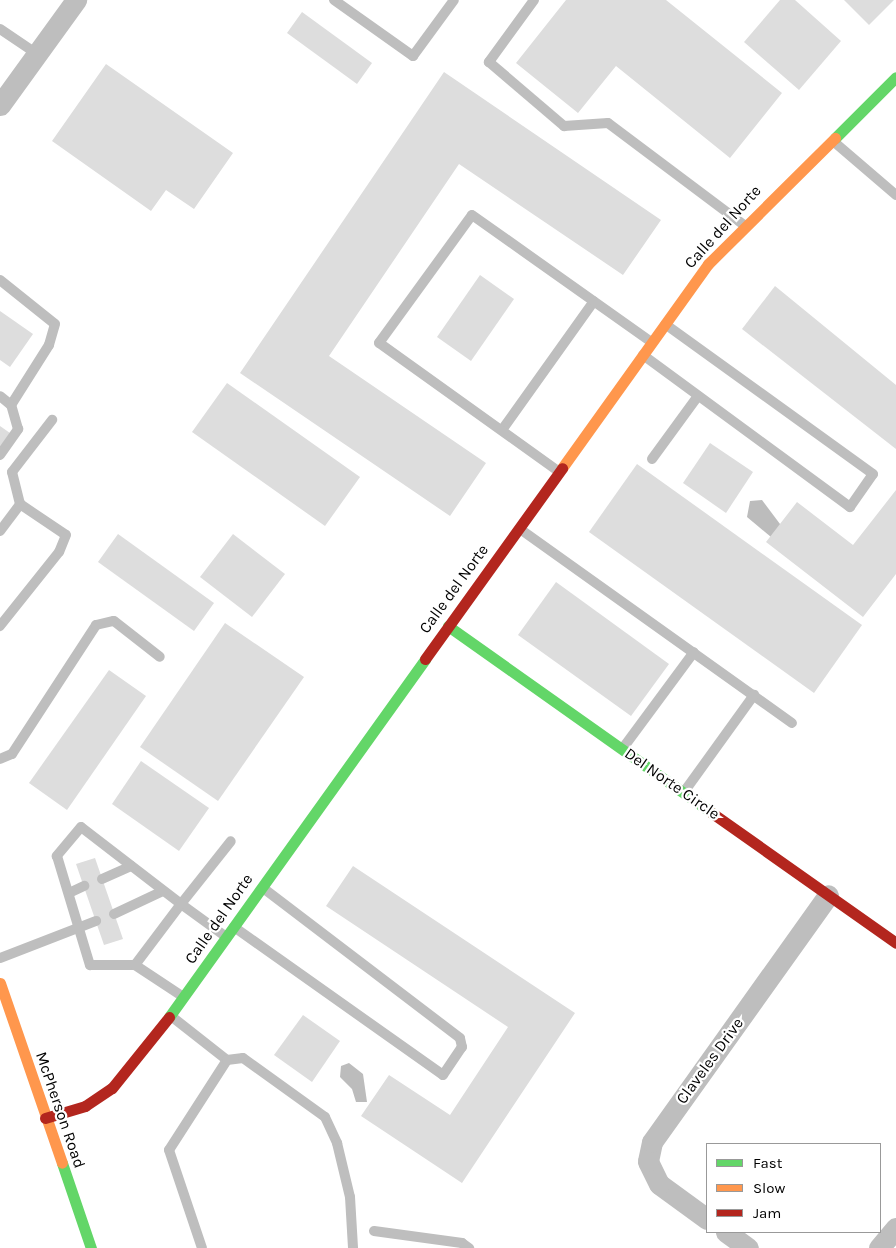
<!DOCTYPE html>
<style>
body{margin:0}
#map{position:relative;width:896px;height:1248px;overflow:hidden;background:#fff;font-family:Karla,sans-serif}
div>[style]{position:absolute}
.water>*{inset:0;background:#bcbcbc}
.building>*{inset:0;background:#ddd}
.lane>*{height:10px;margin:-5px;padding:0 5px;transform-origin:5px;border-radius:5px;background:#bebebe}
.street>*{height:21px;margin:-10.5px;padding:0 10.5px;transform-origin:10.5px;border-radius:10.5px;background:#bebebe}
.fast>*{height:11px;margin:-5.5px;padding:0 5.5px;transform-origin:5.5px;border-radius:5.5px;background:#63d668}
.slow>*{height:11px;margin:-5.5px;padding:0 5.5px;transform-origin:5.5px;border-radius:5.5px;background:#ff974d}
.jam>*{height:11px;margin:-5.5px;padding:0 5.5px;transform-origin:5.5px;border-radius:5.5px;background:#b3261e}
span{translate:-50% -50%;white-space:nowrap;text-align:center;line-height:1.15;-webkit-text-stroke:4.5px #fff;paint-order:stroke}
.street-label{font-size:16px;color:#000}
.legend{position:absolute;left:706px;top:1143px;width:175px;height:90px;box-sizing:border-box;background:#fff;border:1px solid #999;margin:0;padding:6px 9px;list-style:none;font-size:15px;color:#000}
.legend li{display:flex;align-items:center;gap:10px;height:25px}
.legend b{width:25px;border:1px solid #999}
</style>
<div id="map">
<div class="water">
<div style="clip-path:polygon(762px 500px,780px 524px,780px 532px,771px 537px,747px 517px,750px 501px)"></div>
<div style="clip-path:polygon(349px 1063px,363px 1074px,367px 1102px,356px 1102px,352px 1089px,340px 1077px,341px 1066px)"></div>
</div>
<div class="building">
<div style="clip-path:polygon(566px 0,666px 0,782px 93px,730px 158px,616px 66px,578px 113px,516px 63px)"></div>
<div style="clip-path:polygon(780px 0,795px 0,841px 41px,799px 90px,744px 42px)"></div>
<div style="clip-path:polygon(844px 0,894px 0,869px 25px)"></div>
<div style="clip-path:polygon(302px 12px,372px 63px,357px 84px,287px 33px)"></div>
<div style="clip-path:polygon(106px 64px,233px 153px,194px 209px,166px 190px,151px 211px,52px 141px)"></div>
<div style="clip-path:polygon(444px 72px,661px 220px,623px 275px,459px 164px,329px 356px,486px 463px,450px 516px,240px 373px)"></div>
<div style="clip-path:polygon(480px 275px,514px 299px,471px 361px,437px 337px)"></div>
<div style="clip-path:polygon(775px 286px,896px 385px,896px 449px,742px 329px)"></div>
<div style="clip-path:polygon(0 311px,33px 334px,10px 367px,0 360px)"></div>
<div style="clip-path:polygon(227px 383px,360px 477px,325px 526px,192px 432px)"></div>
<div style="clip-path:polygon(0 426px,10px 433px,0 447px)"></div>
<div style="clip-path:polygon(710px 443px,753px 472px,726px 513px,683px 483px)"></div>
<div style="clip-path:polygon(637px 464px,862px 625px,814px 693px,589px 532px)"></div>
<div style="clip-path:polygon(896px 490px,896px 574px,863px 617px,766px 542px,797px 502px,853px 545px)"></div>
<div style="clip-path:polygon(118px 534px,214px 603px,194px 631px,98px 562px)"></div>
<div style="clip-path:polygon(233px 534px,285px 574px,252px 617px,200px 577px)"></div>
<div style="clip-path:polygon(556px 582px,669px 664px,631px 716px,518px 635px)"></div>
<div style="clip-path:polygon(225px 623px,304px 677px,218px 801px,140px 747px)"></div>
<div style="clip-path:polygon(109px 670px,146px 696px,67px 810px,29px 783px)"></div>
<div style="clip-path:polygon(141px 761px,209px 808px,179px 851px,112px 804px)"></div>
<div style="clip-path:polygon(95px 858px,123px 939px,104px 945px,76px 864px)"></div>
<div style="clip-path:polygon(353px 866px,575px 1013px,462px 1183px,361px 1116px,389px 1075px,450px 1115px,508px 1027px,326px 906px)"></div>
<div style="clip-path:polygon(303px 1015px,340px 1041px,312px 1082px,274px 1055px)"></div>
</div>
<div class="lane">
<div style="left:334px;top:0;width:97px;rotate:35.3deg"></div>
<div style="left:413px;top:56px;width:69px;rotate:-53.8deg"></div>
<div style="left:534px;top:0;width:77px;rotate:126deg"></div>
<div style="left:489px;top:62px;width:99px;rotate:40.5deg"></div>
<div style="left:564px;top:126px;width:44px;rotate:-3.9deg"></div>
<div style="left:608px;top:123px;width:170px;rotate:36.9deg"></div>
<div style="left:0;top:29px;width:45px;rotate:34deg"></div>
<div style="left:833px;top:141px;width:83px;rotate:40.6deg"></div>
<div style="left:0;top:280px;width:70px;rotate:38.7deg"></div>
<div style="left:55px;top:324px;width:22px;rotate:106deg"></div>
<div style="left:49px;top:345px;width:71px;rotate:122.3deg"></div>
<div style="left:11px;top:405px;width:14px;rotate:-141deg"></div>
<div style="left:643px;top:355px;width:257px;rotate:36.3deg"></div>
<div style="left:850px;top:507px;width:40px;rotate:-55.1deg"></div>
<div style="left:873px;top:474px;width:256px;rotate:-144.2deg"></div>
<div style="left:502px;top:430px;width:158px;rotate:-54.5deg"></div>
<div style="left:0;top:455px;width:32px;rotate:-55deg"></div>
<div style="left:18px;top:429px;width:25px;rotate:-106deg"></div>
<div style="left:652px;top:459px;width:78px;rotate:-53.9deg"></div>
<div style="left:558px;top:471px;width:220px;rotate:-144.4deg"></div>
<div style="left:379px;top:343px;width:158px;rotate:-54deg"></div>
<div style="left:472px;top:215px;width:218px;rotate:35.3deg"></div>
<div style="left:20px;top:504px;width:33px;rotate:-104deg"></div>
<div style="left:12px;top:472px;width:66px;rotate:-52.4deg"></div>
<div style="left:520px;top:529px;width:334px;rotate:35.5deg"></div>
<div style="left:0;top:531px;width:34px;rotate:-53deg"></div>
<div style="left:20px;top:504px;width:55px;rotate:34deg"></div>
<div style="left:66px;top:535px;width:18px;rotate:112deg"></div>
<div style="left:59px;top:552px;width:95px;rotate:128.6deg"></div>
<div style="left:623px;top:748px;width:119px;rotate:-53.5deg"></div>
<div style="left:0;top:759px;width:13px;rotate:-23deg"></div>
<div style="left:12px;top:754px;width:154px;rotate:-56.9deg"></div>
<div style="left:96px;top:625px;width:18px;rotate:-13deg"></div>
<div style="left:114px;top:621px;width:58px;rotate:38deg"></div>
<div style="left:684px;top:792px;width:120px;rotate:-54.2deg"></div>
<div style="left:102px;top:879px;width:32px;rotate:-24deg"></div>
<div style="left:69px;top:893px;width:17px;rotate:-25deg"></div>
<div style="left:114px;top:914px;width:54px;rotate:-25.1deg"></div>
<div style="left:234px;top:927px;width:256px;rotate:35.3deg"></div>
<div style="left:443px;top:1075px;width:34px;rotate:-56deg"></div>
<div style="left:462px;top:1047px;width:9px;rotate:-103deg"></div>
<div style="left:460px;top:1038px;width:248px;rotate:-142.7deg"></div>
<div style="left:225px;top:936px;width:54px;rotate:-144deg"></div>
<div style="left:181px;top:904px;width:126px;rotate:-142.4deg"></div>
<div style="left:81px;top:827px;width:38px;rotate:130deg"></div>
<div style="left:57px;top:856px;width:114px;rotate:73.2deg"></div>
<div style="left:90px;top:965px;width:45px"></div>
<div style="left:135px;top:965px;width:76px;rotate:-53deg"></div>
<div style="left:181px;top:904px;width:80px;rotate:-51.6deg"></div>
<div style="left:0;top:958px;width:103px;rotate:-21.1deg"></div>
<div style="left:135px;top:965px;width:56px;rotate:33.4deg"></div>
<div style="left:171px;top:1016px;width:71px;rotate:38.2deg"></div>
<div style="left:227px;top:1060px;width:107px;rotate:122.8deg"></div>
<div style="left:169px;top:1150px;width:103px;rotate:71.4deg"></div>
<div style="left:227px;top:1060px;width:16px;rotate:-7deg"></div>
<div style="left:243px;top:1058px;width:101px;rotate:35.7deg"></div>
<div style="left:325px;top:1117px;width:29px;rotate:65deg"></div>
<div style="left:337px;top:1143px;width:56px;rotate:76.5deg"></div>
<div style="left:350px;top:1197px;width:51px;rotate:86.6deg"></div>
<div style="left:374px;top:1231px;width:89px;rotate:7.8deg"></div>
<div style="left:462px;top:1243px;width:9px;rotate:36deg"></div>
</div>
<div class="street">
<div style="left:0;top:105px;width:130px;rotate:-54.1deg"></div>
<div style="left:707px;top:1219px;width:59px;rotate:-143.9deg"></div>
<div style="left:659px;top:1184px;width:25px;rotate:-116deg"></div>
<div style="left:648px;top:1161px;width:19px;rotate:-78deg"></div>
<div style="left:652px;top:1142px;width:303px;rotate:-54.5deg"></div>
<div style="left:726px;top:1232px;width:27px;rotate:36deg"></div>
<div style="left:879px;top:1248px;width:26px;rotate:-50deg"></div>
</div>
<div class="fast">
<div style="left:835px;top:138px;width:86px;rotate:-45deg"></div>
<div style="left:448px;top:626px;width:324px;rotate:35.3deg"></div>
<div style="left:169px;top:1017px;width:440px;rotate:-54.4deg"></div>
<div style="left:62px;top:1163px;width:90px;rotate:71.2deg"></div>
</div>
<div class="slow">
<div style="left:562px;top:468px;width:251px;rotate:-54.4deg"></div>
<div style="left:708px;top:264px;width:179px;rotate:-44.8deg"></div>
<div style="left:0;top:983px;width:190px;rotate:71deg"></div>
</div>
<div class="jam">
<div style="left:425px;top:659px;width:235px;rotate:-54.3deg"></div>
<div style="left:712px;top:813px;width:225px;rotate:35.2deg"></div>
<div style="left:45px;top:1118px;width:42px;rotate:-16.7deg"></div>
<div style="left:85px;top:1106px;width:32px;rotate:-34deg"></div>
<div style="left:112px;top:1088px;width:91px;rotate:-51.2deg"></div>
</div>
<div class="street-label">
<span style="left:723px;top:227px;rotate:-48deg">Calle del Norte</span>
<span style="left:454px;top:589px;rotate:-54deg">Calle del Norte</span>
<span style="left:672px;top:784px;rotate:35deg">Del Norte Circle</span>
<span style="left:219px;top:919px;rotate:-55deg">Calle del Norte</span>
<span style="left:710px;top:1061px;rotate:-54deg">Claveles Drive</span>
<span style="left:60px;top:1110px;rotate:71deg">McPherson Road</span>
</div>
<ul class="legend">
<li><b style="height:6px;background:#63d668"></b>Fast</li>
<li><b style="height:6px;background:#ff974d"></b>Slow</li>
<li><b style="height:6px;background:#b3261e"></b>Jam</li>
</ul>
</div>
